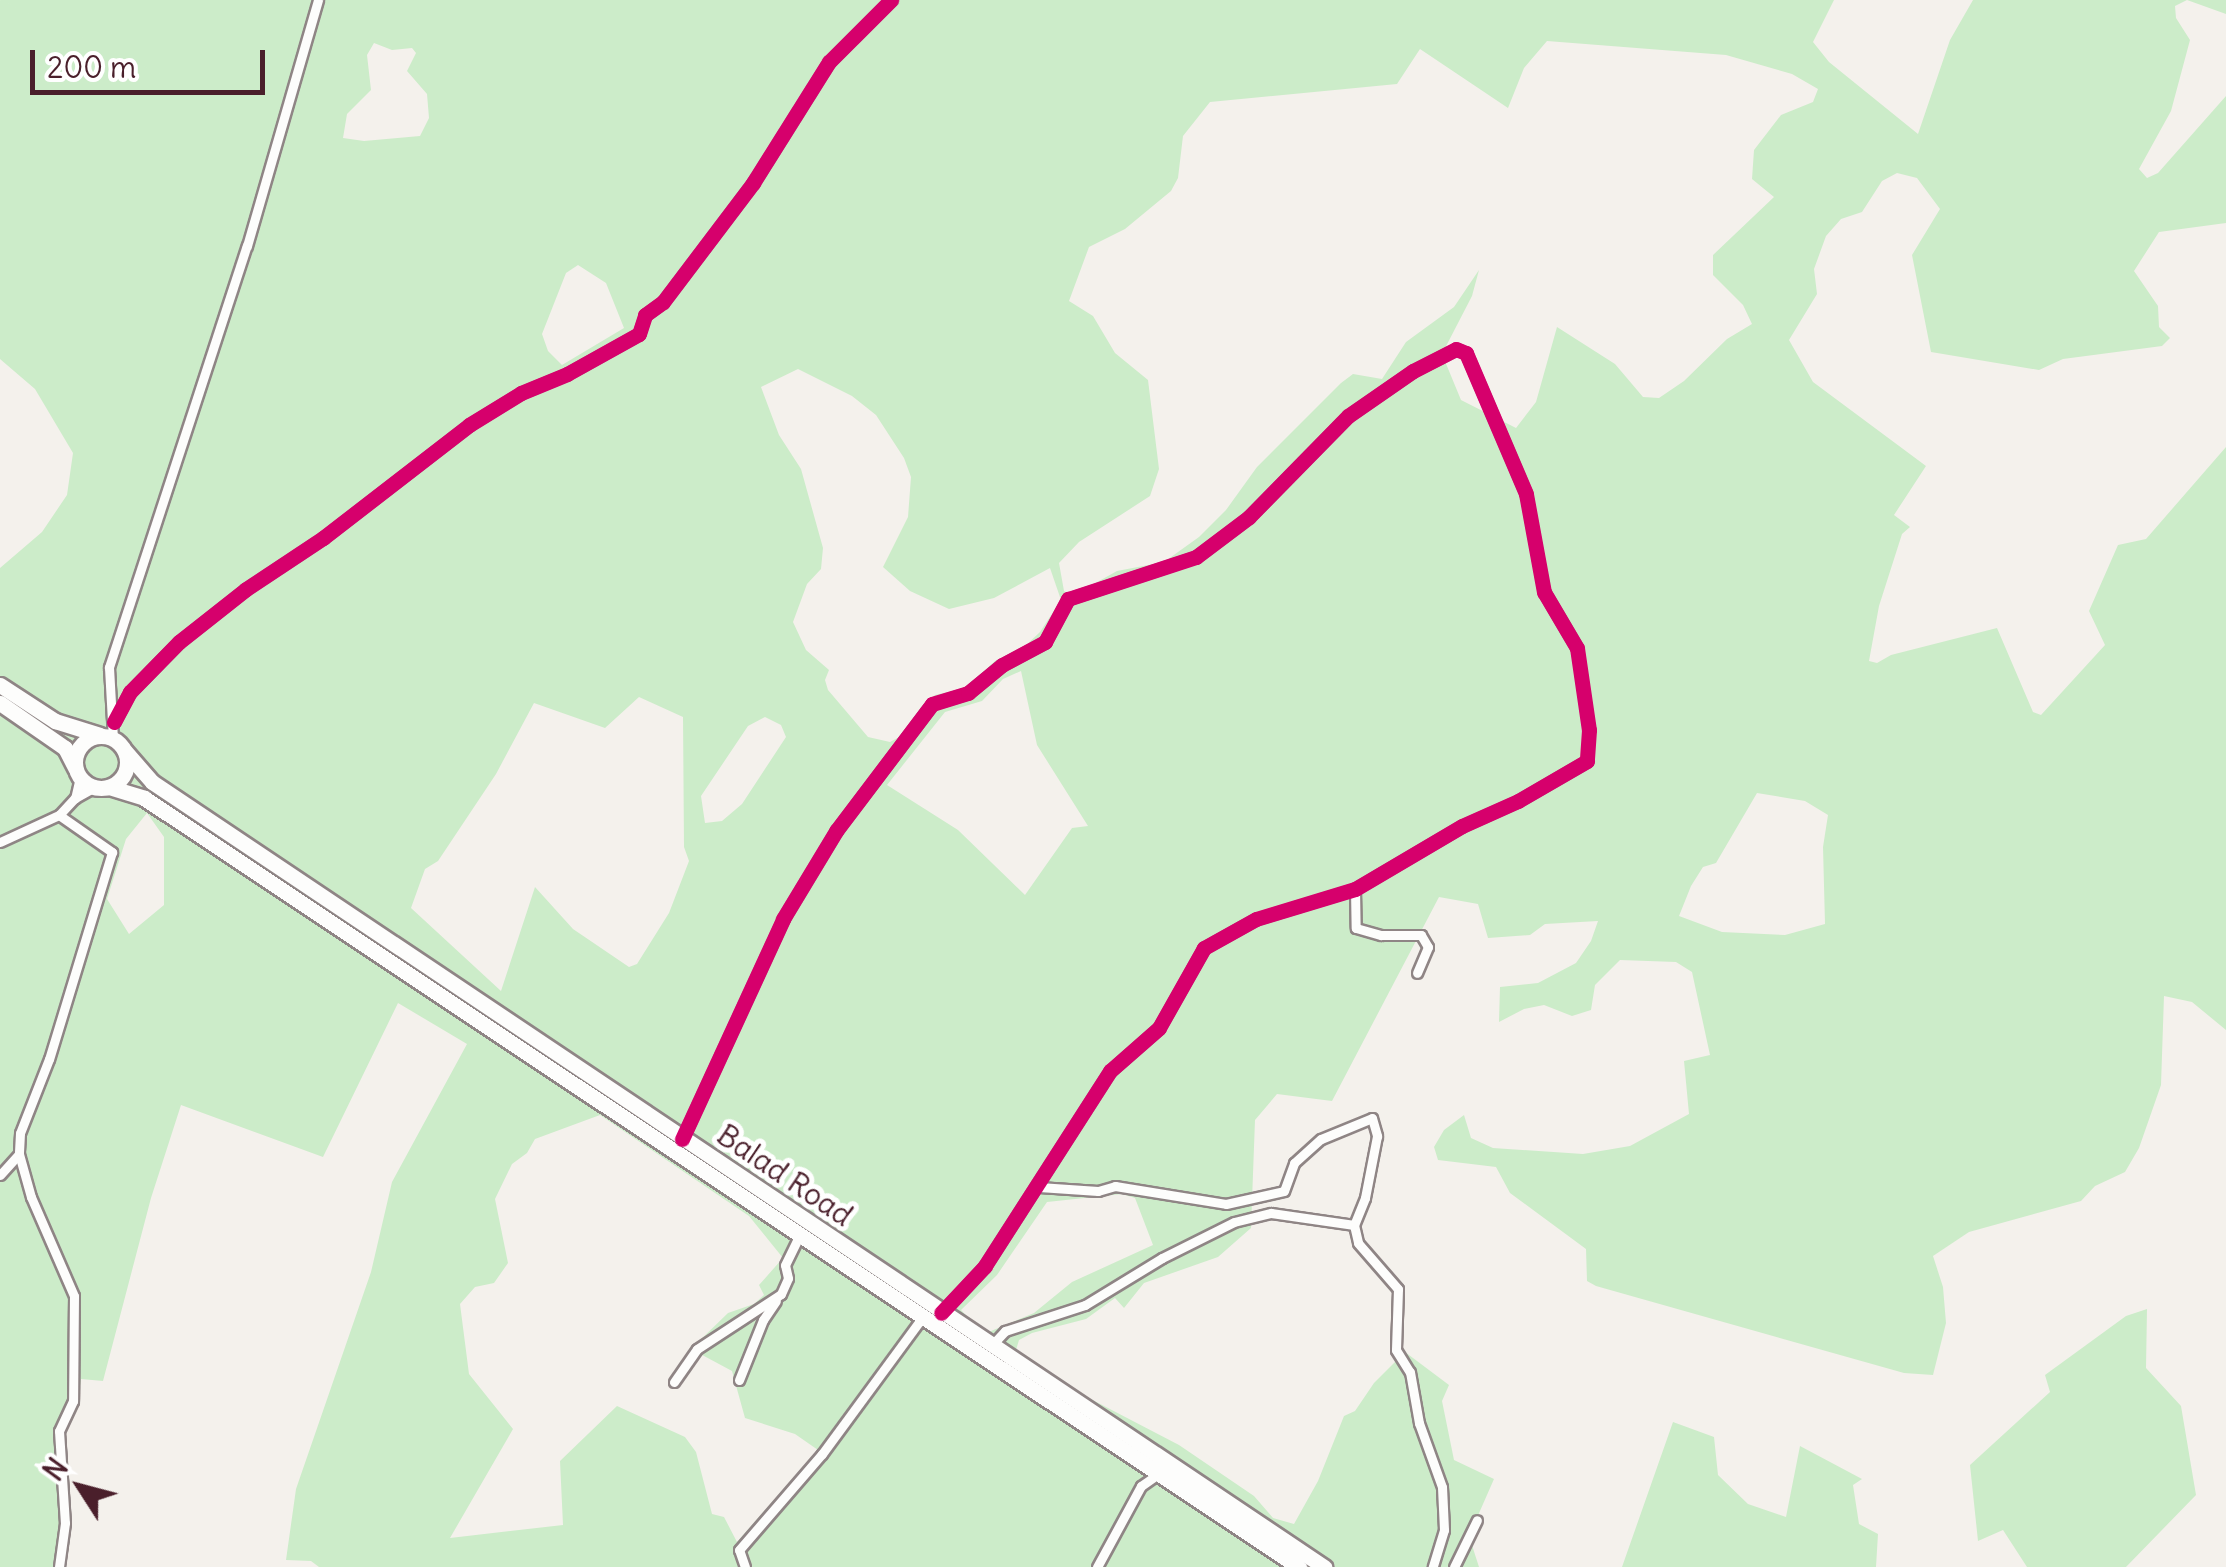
<!DOCTYPE html>
<style>
body{margin:0}
#map{position:relative;width:2226px;height:1567px;overflow:hidden;background:#f4f1ec;font-family:Delius,sans-serif}
div>[style]{position:absolute}
.green>*{inset:0;background:#ccecc9}
.roads{filter:drop-shadow(2px 0 #8f8585) drop-shadow(-2px 0 #8f8585) drop-shadow(0 2px #8f8585) drop-shadow(0 -2px #8f8585)}
.minor>*{height:9px;margin:-4.5px;padding:0 4.5px;transform-origin:4.5px;border-radius:4.5px;background:#fdfdfc}
.trunk>*{height:15px;margin:-7.5px;padding:0 7.5px;transform-origin:7.5px;border-radius:7.5px;background:#fdfdfc}
.trunk>.ring{margin:-7.5px;padding:0;box-sizing:content-box;background:none;border:15px solid #fdfdfc;border-radius:50%}
.cycleway>*{height:15px;margin:-7.5px;padding:0 7.5px;transform-origin:7.5px;border-radius:7.5px;background:#d6006c}
span{translate:-50% -50%;white-space:nowrap;text-align:center;line-height:1.15;-webkit-text-stroke:10px #fff;paint-order:stroke}
.street-label{font-size:30px;color:#4a1f2b}
.north{position:absolute;left:30px;top:1437px;width:100px;height:100px;-webkit-text-stroke:8px #fff;paint-order:stroke;rotate:306deg;font-size:28px;font-weight:700;line-height:40px;text-align:center;color:#4a1f2b}
.north::after{content:'';display:block;margin:auto;width:35px;height:45px;background:#4a1f2b;clip-path:polygon(50% 0,100% 100%,50% 72%,0 100%)}
.scale{position:absolute;left:30px;top:50px;width:235px;height:45px;box-sizing:border-box;border:5px solid #4a1f2b;border-top:0;padding-left:12px;font-size:30px;line-height:35px;white-space:nowrap;color:#4a1f2b;-webkit-text-stroke:8px #fff;paint-order:stroke}
</style>
<div id="map">
<div class="green">
<div style="clip-path:polygon(evenodd,0 0,1834px 0,1813px 42px,1829px 62px,1918px 134px,1950px 40px,1973px 0,2226px 0,2226px 14px,2187px 0,2175px 6px,2176px 18px,2190px 40px,2171px 111px,2139px 169px,2147px 178px,2158px 173px,2226px 96px,2226px 223px,2159px 232px,2134px 271px,2158px 306px,2159px 327px,2170px 338px,2162px 346px,2063px 359px,2039px 370px,1931px 352px,1912px 255px,1940px 209px,1917px 178px,1897px 173px,1882px 181px,1862px 212px,1841px 219px,1826px 236px,1814px 269px,1817px 294px,1789px 340px,1813px 382px,1926px 466px,1894px 515px,1910px 527px,1902px 534px,1879px 606px,1869px 661px,1877px 663px,1891px 655px,1997px 628px,2033px 712px,2041px 715px,2105px 645px,2089px 611px,2118px 545px,2146px 539px,2226px 447px,2226px 1030px,2192px 1002px,2164px 996px,2161px 1085px,2139px 1148px,2125px 1172px,2095px 1186px,2081px 1201px,1969px 1232px,1933px 1256px,1943px 1287px,1946px 1323px,1933px 1375px,1904px 1373px,1596px 1286px,1587px 1281px,1586px 1249px,1510px 1193px,1496px 1167px,1438px 1160px,1434px 1147px,1444px 1130px,1464px 1115px,1471px 1138px,1493px 1148px,1583px 1154px,1630px 1146px,1689px 1114px,1684px 1061px,1710px 1055px,1692px 972px,1676px 962px,1620px 960px,1595px 985px,1591px 1010px,1572px 1016px,1544px 1005px,1524px 1009px,1499px 1022px,1500px 987px,1538px 983px,1576px 963px,1591px 941px,1598px 921px,1545px 924px,1530px 935px,1488px 938px,1478px 904px,1439px 897px,1332px 1101px,1277px 1094px,1255px 1120px,1251px 1228px,1218px 1257px,1144px 1283px,1124px 1308px,1115px 1298px,1086px 1319px,1032px 1333px,1019px 1340px,1016px 1350px,1081px 1394px,1179px 1445px,1254px 1496px,1273px 1518px,1294px 1524px,1318px 1481px,1344px 1416px,1355px 1411px,1374px 1383px,1405px 1352px,1449px 1385px,1442px 1401px,1454px 1460px,1494px 1479px,1469px 1536px,1479px 1567px,319px 1567px,311px 1561px,286px 1560px,296px 1489px,371px 1272px,392px 1182px,467px 1044px,398px 1003px,323px 1157px,181px 1105px,151px 1198px,103px 1381px,81px 1379px,77px 1406px,63px 1434px,70px 1517px,64px 1567px,0 1567px,0 568px,42px 532px,67px 495px,73px 453px,35px 389px,0 359px,0 0,1547px 41px,1726px 55px,1792px 74px,1818px 89px,1813px 102px,1781px 115px,1754px 150px,1752px 179px,1774px 197px,1713px 255px,1713px 275px,1743px 305px,1752px 324px,1727px 339px,1684px 381px,1659px 398px,1643px 397px,1615px 364px,1557px 327px,1536px 402px,1516px 428px,1461px 400px,1442px 354px,1472px 296px,1479px 270px,1454px 307px,1406px 342px,1382px 379px,1353px 374px,1341px 383px,1257px 467px,1226px 510px,1199px 537px,1164px 562px,1117px 571px,1072px 596px,1064px 591px,1059px 563px,1079px 542px,1150px 496px,1159px 469px,1148px 380px,1115px 353px,1093px 316px,1069px 301px,1089px 247px,1125px 229px,1171px 191px,1178px 178px,1183px 136px,1210px 102px,1397px 84px,1420px 49px,1508px 108px,1524px 68px,1547px 41px,0 0,374px 43px,392px 50px,412px 48px,416px 53px,407px 71px,427px 94px,429px 118px,420px 136px,364px 141px,343px 138px,347px 114px,371px 90px,367px 55px,374px 43px,0 0,578px 265px,606px 283px,624px 328px,562px 365px,548px 351px,542px 334px,566px 273px,578px 265px,0 0,798px 369px,852px 396px,876px 415px,904px 458px,911px 477px,908px 517px,883px 567px,910px 591px,949px 609px,994px 598px,1050px 568px,1061px 600px,1040px 632px,1022px 649px,995px 661px,966px 688px,935px 695px,921px 707px,903px 735px,890px 742px,868px 737px,828px 690px,825px 680px,829px 670px,806px 650px,793px 622px,807px 584px,821px 569px,823px 548px,801px 469px,779px 435px,761px 387px,798px 369px,0 0,1021px 671px,1037px 745px,1088px 826px,1072px 828px,1025px 895px,958px 830px,887px 785px,945px 712px,982px 701px,1003px 679px,1021px 671px,0 0,639px 697px,683px 717px,684px 847px,689px 861px,669px 913px,637px 964px,629px 967px,573px 929px,535px 887px,501px 991px,411px 908px,425px 869px,438px 861px,496px 774px,534px 703px,605px 728px,639px 697px,0 0,765px 717px,781px 725px,786px 737px,742px 804px,722px 821px,705px 823px,701px 796px,748px 726px,765px 717px,0 0,1757px 793px,1805px 801px,1828px 815px,1823px 847px,1825px 924px,1785px 935px,1722px 932px,1679px 916px,1691px 886px,1703px 867px,1716px 863px,1757px 793px,0 0,147px 813px,164px 837px,164px 905px,129px 934px,107px 899px,126px 839px,147px 813px,0 0,600px 1115px,749px 1216px,783px 1258px,759px 1285px,764px 1295px,754px 1304px,728px 1313px,691px 1349px,732px 1371px,745px 1418px,795px 1434px,818px 1450px,737px 1542px,724px 1517px,712px 1514px,696px 1452px,685px 1437px,617px 1406px,560px 1461px,563px 1525px,450px 1538px,513px 1429px,469px 1374px,460px 1304px,475px 1287px,494px 1283px,508px 1263px,495px 1199px,512px 1164px,527px 1153px,535px 1139px,600px 1115px,0 0,1122px 1194px,1135px 1198px,1153px 1245px,1072px 1282px,1034px 1313px,984px 1334px,961px 1310px,997px 1275px,1047px 1202px,1122px 1194px)"></div>
<div style="clip-path:polygon(2147px 1309px,2146px 1368px,2181px 1406px,2196px 1495px,2126px 1567px,2027px 1567px,2003px 1530px,1978px 1541px,1970px 1465px,2050px 1392px,2045px 1375px,2126px 1316px)"></div>
<div style="clip-path:polygon(1673px 1422px,1714px 1437px,1718px 1475px,1748px 1504px,1786px 1517px,1800px 1446px,1862px 1479px,1853px 1485px,1859px 1524px,1878px 1534px,1876px 1567px,1622px 1567px)"></div>
</div>
<div class="roads">
<div class="minor">
<div style="left:114px;top:722px;width:34px;rotate:-62deg"></div>
<div style="left:130px;top:692px;width:70px;rotate:-45.6deg"></div>
<div style="left:179px;top:642px;width:85px;rotate:-38.3deg"></div>
<div style="left:246px;top:589px;width:92px;rotate:-33.5deg"></div>
<div style="left:323px;top:538px;width:185px;rotate:-37.7deg"></div>
<div style="left:469px;top:425px;width:61px;rotate:-31.6deg"></div>
<div style="left:521px;top:393px;width:50px;rotate:-22.4deg"></div>
<div style="left:567px;top:374px;width:82px;rotate:-29.1deg"></div>
<div style="left:639px;top:334px;width:20px;rotate:-72deg"></div>
<div style="left:645px;top:315px;width:22px;rotate:-36deg"></div>
<div style="left:663px;top:302px;width:149px;rotate:-52.9deg"></div>
<div style="left:753px;top:183px;width:143px;rotate:-57.9deg"></div>
<div style="left:829px;top:62px;width:88px;rotate:-45deg"></div>
<div style="left:113px;top:739px;width:72px;rotate:-93.2deg"></div>
<div style="left:109px;top:667px;width:443px;rotate:-71.9deg"></div>
<div style="left:247px;top:246px;width:256px;rotate:-73.9deg"></div>
<div style="left:80px;top:777px;width:22px;rotate:103deg"></div>
<div style="left:75px;top:798px;width:23px;rotate:-29deg"></div>
<div style="left:59px;top:815px;width:65px;rotate:34.9deg"></div>
<div style="left:112px;top:852px;width:216px;rotate:106.9deg"></div>
<div style="left:49px;top:1059px;width:79px;rotate:111.4deg"></div>
<div style="left:20px;top:1133px;width:21px;rotate:93deg"></div>
<div style="left:19px;top:1154px;width:45px;rotate:74.4deg"></div>
<div style="left:31px;top:1197px;width:108px;rotate:66.5deg"></div>
<div style="left:74px;top:1296px;width:105px;rotate:90.5deg"></div>
<div style="left:73px;top:1401px;width:33px;rotate:115deg"></div>
<div style="left:59px;top:1431px;width:92px;rotate:86.3deg"></div>
<div style="left:65px;top:1523px;width:44px;rotate:97.8deg"></div>
<div style="left:0;top:842px;width:65px;rotate:-24.6deg"></div>
<div style="left:59px;top:815px;width:23px;rotate:-47deg"></div>
<div style="left:1355px;top:889px;width:39px;rotate:89deg"></div>
<div style="left:1356px;top:928px;width:26px;rotate:16deg"></div>
<div style="left:1381px;top:935px;width:40px"></div>
<div style="left:1421px;top:935px;width:14px;rotate:60deg"></div>
<div style="left:1428px;top:947px;width:28px;rotate:113deg"></div>
<div style="left:682px;top:1139px;width:242px;rotate:-65.3deg"></div>
<div style="left:783px;top:919px;width:103px;rotate:-58.9deg"></div>
<div style="left:836px;top:831px;width:159px;rotate:-52.9deg"></div>
<div style="left:932px;top:704px;width:38px;rotate:-17deg"></div>
<div style="left:968px;top:693px;width:44px;rotate:-39.5deg"></div>
<div style="left:1002px;top:665px;width:49px;rotate:-28.1deg"></div>
<div style="left:1045px;top:642px;width:49px;rotate:-61.9deg"></div>
<div style="left:1068px;top:599px;width:135px;rotate:-18.2deg"></div>
<div style="left:1196px;top:557px;width:66px;rotate:-37deg"></div>
<div style="left:1249px;top:517px;width:141px;rotate:-45.6deg"></div>
<div style="left:1348px;top:416px;width:79px;rotate:-34.7deg"></div>
<div style="left:1413px;top:371px;width:48px;rotate:-27.1deg"></div>
<div style="left:1456px;top:349px;width:11px;rotate:22deg"></div>
<div style="left:1466px;top:353px;width:153px;rotate:66.9deg"></div>
<div style="left:1526px;top:494px;width:100px;rotate:79.6deg"></div>
<div style="left:1544px;top:592px;width:65px;rotate:59.5deg"></div>
<div style="left:1577px;top:648px;width:83px;rotate:81.7deg"></div>
<div style="left:1589px;top:730px;width:31px;rotate:94deg"></div>
<div style="left:1587px;top:761px;width:80px;rotate:149.9deg"></div>
<div style="left:1518px;top:801px;width:61px;rotate:155.9deg"></div>
<div style="left:1462px;top:826px;width:124px;rotate:149.5deg"></div>
<div style="left:1355px;top:889px;width:103px;rotate:163.1deg"></div>
<div style="left:1256px;top:919px;width:60px;rotate:150.9deg"></div>
<div style="left:1204px;top:948px;width:92px;rotate:119.4deg"></div>
<div style="left:1159px;top:1028px;width:65px;rotate:138.7deg"></div>
<div style="left:1110px;top:1071px;width:232px;rotate:122.7deg"></div>
<div style="left:985px;top:1266px;width:64px;rotate:133.1deg"></div>
<div style="left:0;top:1175px;width:28px;rotate:-48deg"></div>
<div style="left:1039px;top:1187px;width:59px;rotate:3.9deg"></div>
<div style="left:1098px;top:1191px;width:18px;rotate:-16deg"></div>
<div style="left:1115px;top:1186px;width:112px;rotate:9.2deg"></div>
<div style="left:1226px;top:1204px;width:59px;rotate:-12.6deg"></div>
<div style="left:1284px;top:1191px;width:30px;rotate:-70deg"></div>
<div style="left:1294px;top:1163px;width:36px;rotate:-42deg"></div>
<div style="left:1321px;top:1139px;width:55px;rotate:-22.4deg"></div>
<div style="left:1372px;top:1118px;width:19px;rotate:74deg"></div>
<div style="left:1377px;top:1136px;width:63px;rotate:101deg"></div>
<div style="left:1365px;top:1198px;width:29px;rotate:112deg"></div>
<div style="left:991px;top:1346px;width:21px;rotate:-47deg"></div>
<div style="left:1005px;top:1331px;width:84px;rotate:-18deg"></div>
<div style="left:1085px;top:1305px;width:90px;rotate:-31.4deg"></div>
<div style="left:1162px;top:1258px;width:80px;rotate:-26.6deg"></div>
<div style="left:1234px;top:1222px;width:38px;rotate:-14deg"></div>
<div style="left:1271px;top:1213px;width:84px;rotate:8.2deg"></div>
<div style="left:1354px;top:1225px;width:18px;rotate:77deg"></div>
<div style="left:1358px;top:1243px;width:61px;rotate:49deg"></div>
<div style="left:1398px;top:1289px;width:61px;rotate:91.9deg"></div>
<div style="left:1396px;top:1350px;width:26px;rotate:58deg"></div>
<div style="left:1410px;top:1372px;width:52px;rotate:80deg"></div>
<div style="left:1419px;top:1423px;width:68px;rotate:70.2deg"></div>
<div style="left:1442px;top:1487px;width:43px;rotate:87.3deg"></div>
<div style="left:1444px;top:1530px;width:39px;rotate:107deg"></div>
<div style="left:739px;top:1380px;width:65px;rotate:-68.2deg"></div>
<div style="left:763px;top:1320px;width:23px;rotate:-56deg"></div>
<div style="left:674px;top:1382px;width:40px;rotate:-55.1deg"></div>
<div style="left:697px;top:1349px;width:100px;rotate:-33.2deg"></div>
<div style="left:781px;top:1294px;width:17px;rotate:-66deg"></div>
<div style="left:788px;top:1278px;width:13px;rotate:-103deg"></div>
<div style="left:785px;top:1265px;width:32px;rotate:-64deg"></div>
<div style="left:745px;top:1567px;width:18px;rotate:-109deg"></div>
<div style="left:739px;top:1550px;width:127px;rotate:-49.2deg"></div>
<div style="left:822px;top:1454px;width:169px;rotate:-53.7deg"></div>
<div style="left:1097px;top:1567px;width:92px;rotate:-61.5deg"></div>
<div style="left:1141px;top:1486px;width:19px;rotate:-35deg"></div>
<div style="left:1454px;top:1567px;width:52px;rotate:-63.9deg"></div>
</div>
<div class="trunk">
<div style="left:0;top:685px;width:66px;rotate:33.2deg"></div>
<div style="left:55px;top:721px;width:47px;rotate:17.3deg"></div>
<div style="left:0;top:703px;width:79px;rotate:34.7deg"></div>
<div style="left:65px;top:748px;width:22px;rotate:63deg"></div>
<div class="ring" style="left:75px;top:736px;width:37px;height:37px"></div>
<div style="left:125px;top:751px;width:41px;rotate:48.9deg"></div>
<div style="left:152px;top:782px;width:1411px;rotate:33.81deg"></div>
<div style="left:109px;top:787px;width:37px;rotate:17deg"></div>
<div style="left:144px;top:798px;width:1388px;rotate:33.66deg"></div>
</div>
</div>
<div class="cycleway">
<div style="left:114px;top:722px;width:34px;rotate:-62deg"></div>
<div style="left:130px;top:692px;width:70px;rotate:-45.6deg"></div>
<div style="left:179px;top:642px;width:85px;rotate:-38.3deg"></div>
<div style="left:246px;top:589px;width:92px;rotate:-33.5deg"></div>
<div style="left:323px;top:538px;width:185px;rotate:-37.7deg"></div>
<div style="left:469px;top:425px;width:61px;rotate:-31.6deg"></div>
<div style="left:521px;top:393px;width:50px;rotate:-22.4deg"></div>
<div style="left:567px;top:374px;width:82px;rotate:-29.1deg"></div>
<div style="left:639px;top:334px;width:20px;rotate:-72deg"></div>
<div style="left:645px;top:315px;width:22px;rotate:-36deg"></div>
<div style="left:663px;top:302px;width:149px;rotate:-52.9deg"></div>
<div style="left:753px;top:183px;width:143px;rotate:-57.9deg"></div>
<div style="left:829px;top:62px;width:88px;rotate:-45deg"></div>
<div style="left:682px;top:1139px;width:242px;rotate:-65.3deg"></div>
<div style="left:783px;top:919px;width:103px;rotate:-58.9deg"></div>
<div style="left:836px;top:831px;width:159px;rotate:-52.9deg"></div>
<div style="left:932px;top:704px;width:38px;rotate:-17deg"></div>
<div style="left:968px;top:693px;width:44px;rotate:-39.5deg"></div>
<div style="left:1002px;top:665px;width:49px;rotate:-28.1deg"></div>
<div style="left:1045px;top:642px;width:49px;rotate:-61.9deg"></div>
<div style="left:1068px;top:599px;width:135px;rotate:-18.2deg"></div>
<div style="left:1196px;top:557px;width:66px;rotate:-37deg"></div>
<div style="left:1249px;top:517px;width:141px;rotate:-45.6deg"></div>
<div style="left:1348px;top:416px;width:79px;rotate:-34.7deg"></div>
<div style="left:1413px;top:371px;width:48px;rotate:-27.1deg"></div>
<div style="left:1456px;top:349px;width:11px;rotate:22deg"></div>
<div style="left:1466px;top:353px;width:153px;rotate:66.9deg"></div>
<div style="left:1526px;top:494px;width:100px;rotate:79.6deg"></div>
<div style="left:1544px;top:592px;width:65px;rotate:59.5deg"></div>
<div style="left:1577px;top:648px;width:83px;rotate:81.7deg"></div>
<div style="left:1589px;top:730px;width:31px;rotate:94deg"></div>
<div style="left:1587px;top:761px;width:80px;rotate:149.9deg"></div>
<div style="left:1518px;top:801px;width:61px;rotate:155.9deg"></div>
<div style="left:1462px;top:826px;width:124px;rotate:149.5deg"></div>
<div style="left:1355px;top:889px;width:103px;rotate:163.1deg"></div>
<div style="left:1256px;top:919px;width:60px;rotate:150.9deg"></div>
<div style="left:1204px;top:948px;width:92px;rotate:119.4deg"></div>
<div style="left:1159px;top:1028px;width:65px;rotate:138.7deg"></div>
<div style="left:1110px;top:1071px;width:232px;rotate:122.7deg"></div>
<div style="left:985px;top:1266px;width:64px;rotate:133.1deg"></div>
</div>
<div class="street-label">
<span style="left:785px;top:1175px;rotate:34deg">Balad Road</span>
</div>
<div class="north">N</div>
<div class="scale">200 m</div>
</div>
